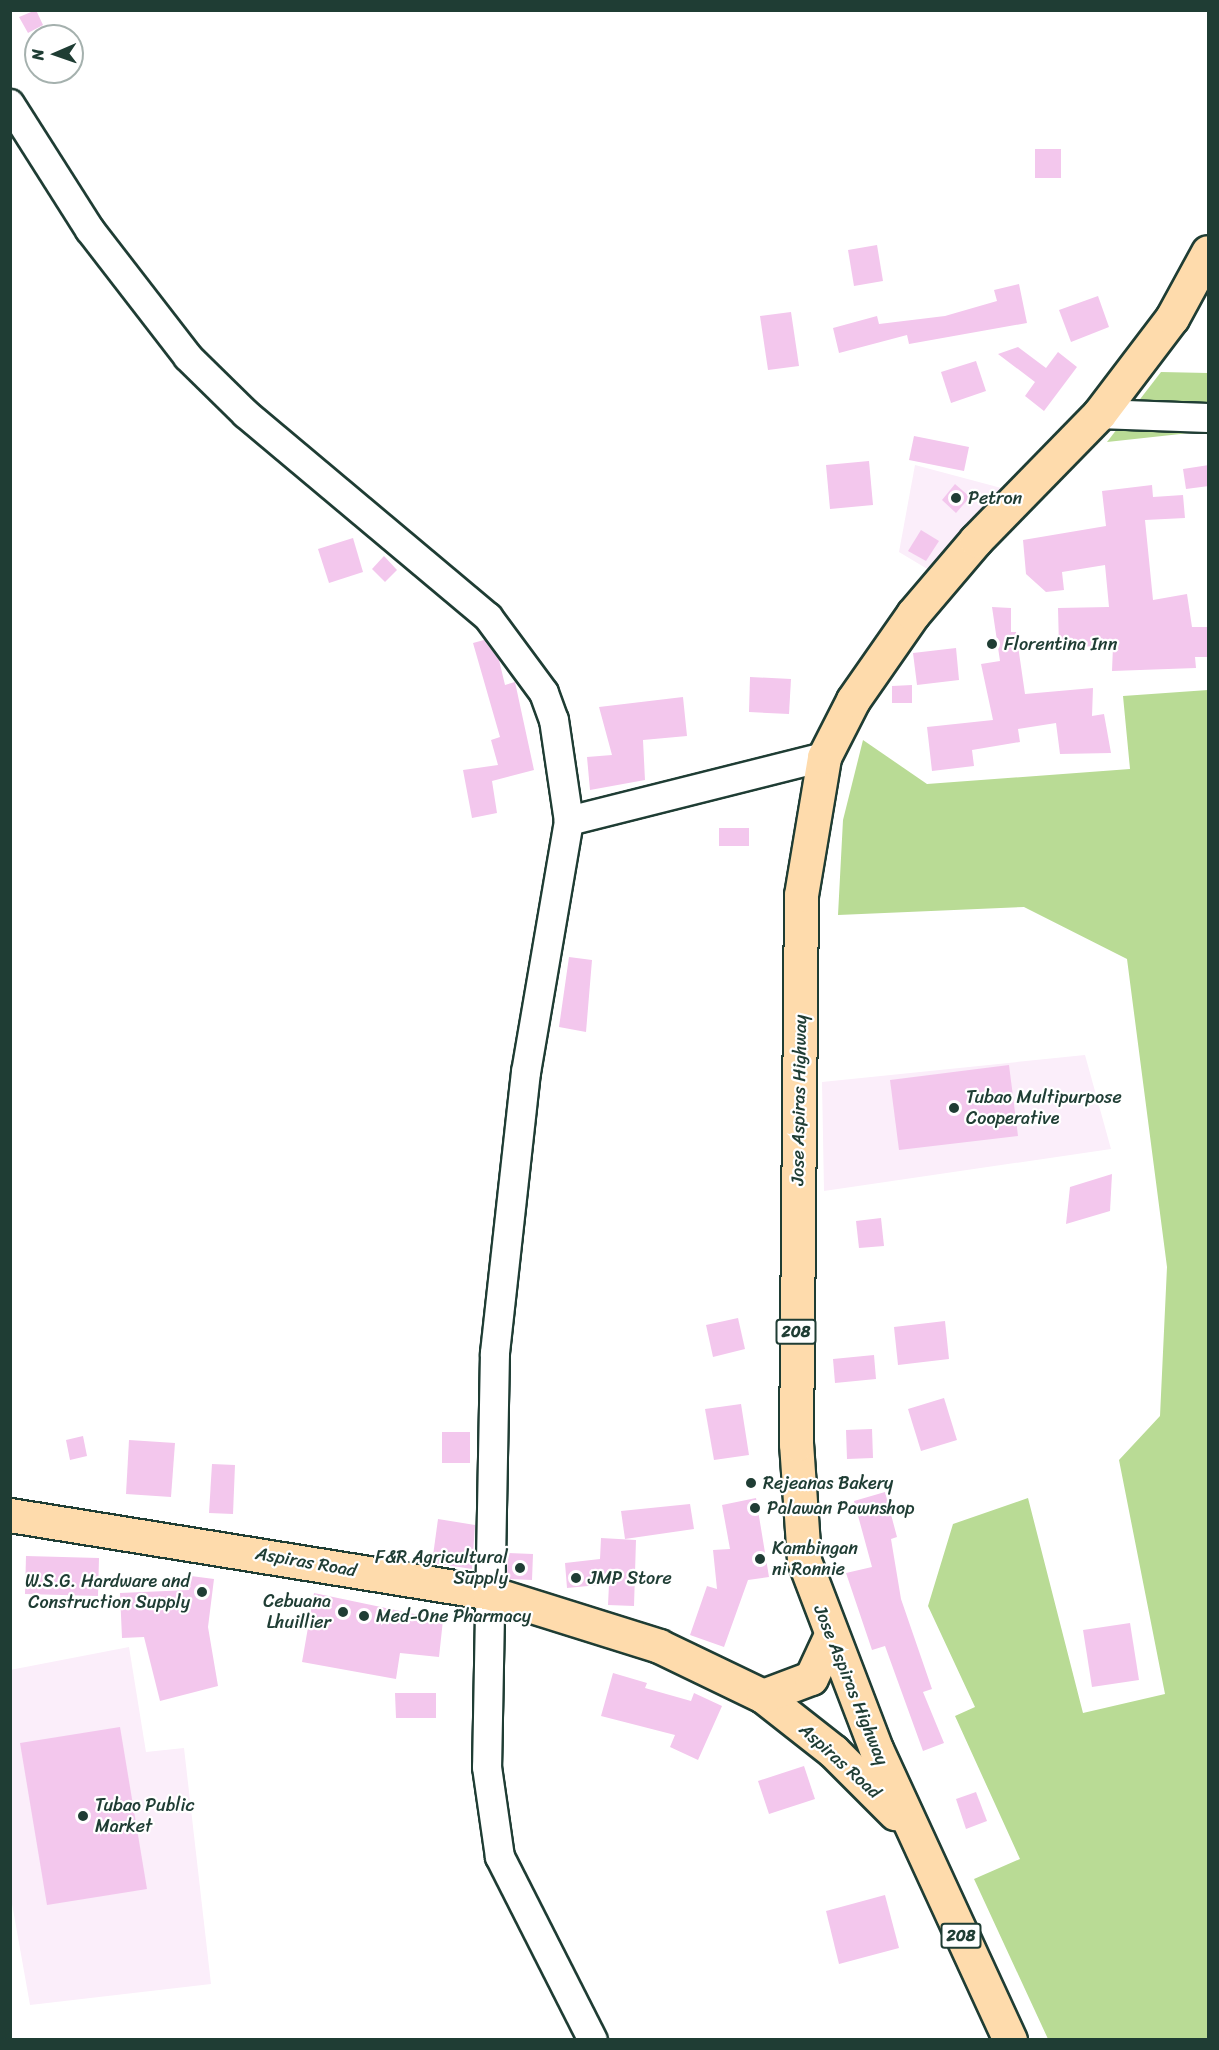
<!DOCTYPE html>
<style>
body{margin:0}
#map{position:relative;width:1219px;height:2050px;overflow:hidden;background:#fff;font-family:Sriracha,sans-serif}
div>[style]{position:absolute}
.built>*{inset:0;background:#fbeefa}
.green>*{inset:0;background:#b9db95}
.building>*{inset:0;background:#f3c7ed}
.roads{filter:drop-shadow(2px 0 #1f3d34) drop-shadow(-2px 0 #1f3d34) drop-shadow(0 2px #1f3d34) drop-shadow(0 -2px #1f3d34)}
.minor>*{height:28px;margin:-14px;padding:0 14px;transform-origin:14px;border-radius:14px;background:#fff}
.major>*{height:33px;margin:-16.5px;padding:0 16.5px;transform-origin:16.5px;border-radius:16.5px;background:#fedbac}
.dots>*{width:16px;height:16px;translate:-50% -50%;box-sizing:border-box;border:3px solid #fff;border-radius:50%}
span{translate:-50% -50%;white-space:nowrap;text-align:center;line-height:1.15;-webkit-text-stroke:4.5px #fff;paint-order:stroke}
.shield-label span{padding:2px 4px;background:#fff;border:2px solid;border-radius:4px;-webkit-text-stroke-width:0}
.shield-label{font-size:16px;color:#1f3d34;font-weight:700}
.poi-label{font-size:18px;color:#1f3d34}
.left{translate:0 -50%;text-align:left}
.right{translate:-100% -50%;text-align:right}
.street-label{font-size:18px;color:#1f3d34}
.frame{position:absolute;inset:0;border:12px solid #1f3d34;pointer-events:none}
.north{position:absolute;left:24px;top:24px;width:60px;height:60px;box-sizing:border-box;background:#fff;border:2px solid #a5b1ae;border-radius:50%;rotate:268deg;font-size:16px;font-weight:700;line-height:24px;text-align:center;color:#1f3d34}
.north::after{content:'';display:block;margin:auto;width:21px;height:27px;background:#1f3d34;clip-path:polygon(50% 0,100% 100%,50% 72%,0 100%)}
</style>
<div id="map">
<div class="built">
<div style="clip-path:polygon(915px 465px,1005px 489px,929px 570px,899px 552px)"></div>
<div style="clip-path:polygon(1085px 1055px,1111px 1149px,824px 1191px,822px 1082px)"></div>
<div style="clip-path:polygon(129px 1647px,146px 1752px,184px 1748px,211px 1984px,30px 2005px,11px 1898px,10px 1670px)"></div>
</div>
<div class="green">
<div style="clip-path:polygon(1161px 372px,1208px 373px,1208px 431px,1107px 442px)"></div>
<div style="clip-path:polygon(1208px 690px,1208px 2039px,1048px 2039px,974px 1879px,1020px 1859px,955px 1716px,975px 1707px,928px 1606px,953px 1524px,1028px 1498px,1083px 1713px,1165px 1694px,1119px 1460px,1160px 1416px,1167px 1267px,1127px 959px,1024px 907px,838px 915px,843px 820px,863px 740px,927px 784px,1130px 769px,1123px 696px)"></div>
</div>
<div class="building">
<div style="clip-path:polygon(36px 10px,43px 25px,28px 33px,19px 17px)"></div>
<div style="clip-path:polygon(1035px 149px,1061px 149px,1061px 178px,1035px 178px)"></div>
<div style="clip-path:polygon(877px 245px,883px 281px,854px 286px,848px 250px)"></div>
<div style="clip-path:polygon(1019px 284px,1027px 323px,909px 344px,907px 335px,839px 353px,833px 328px,877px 316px,879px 324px,945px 316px,997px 301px,994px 290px)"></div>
<div style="clip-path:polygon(1098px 296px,1109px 327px,1071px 342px,1059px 310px)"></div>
<div style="clip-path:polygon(791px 312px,799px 366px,768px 370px,760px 316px)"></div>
<div style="clip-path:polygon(1018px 347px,1046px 368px,1058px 352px,1077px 367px,1044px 411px,1025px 396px,1035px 382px,998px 354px)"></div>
<div style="clip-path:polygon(976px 361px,986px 391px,951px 403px,941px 372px)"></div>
<div style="clip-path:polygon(914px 436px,969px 447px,964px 471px,909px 460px)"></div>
<div style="clip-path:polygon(869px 461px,873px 505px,830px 509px,826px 465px)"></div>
<div style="clip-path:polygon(1209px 465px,1209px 486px,1186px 489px,1183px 469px)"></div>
<div style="clip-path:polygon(955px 484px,970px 497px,956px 513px,942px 500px)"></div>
<div style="clip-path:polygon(1152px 485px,1153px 497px,1183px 495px,1185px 518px,1145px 520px,1153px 600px,1187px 594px,1192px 627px,1209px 627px,1209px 657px,1195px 657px,1196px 668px,1112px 671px,1113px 646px,1059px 647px,1058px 608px,1109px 607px,1105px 565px,1062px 572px,1064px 590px,1046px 592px,1026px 574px,1023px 540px,1106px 526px,1102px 491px)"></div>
<div style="clip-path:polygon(921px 530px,939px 541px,926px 561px,908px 551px)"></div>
<div style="clip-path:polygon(353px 538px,363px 572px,329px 583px,318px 549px)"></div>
<div style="clip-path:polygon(384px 556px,397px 570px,385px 582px,372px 569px)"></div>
<div style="clip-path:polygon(992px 607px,1011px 608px,1011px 632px,1016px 632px,1025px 694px,1093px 688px,1092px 716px,1104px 714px,1111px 753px,1060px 754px,1056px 723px,1018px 729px,1020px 742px,972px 750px,974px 766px,932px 771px,927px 727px,993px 720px,981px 664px,1000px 661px)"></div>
<div style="clip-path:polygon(484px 640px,499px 660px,505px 685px,515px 682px,534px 770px,492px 781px,497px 813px,472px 818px,463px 770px,498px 765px,491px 740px,500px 737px,473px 643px)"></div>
<div style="clip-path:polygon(956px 648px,959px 680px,917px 685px,913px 653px)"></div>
<div style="clip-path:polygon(750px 677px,791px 679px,789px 714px,749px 712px)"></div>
<div style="clip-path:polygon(912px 685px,912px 703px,892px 703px,892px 686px)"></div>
<div style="clip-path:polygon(683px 697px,687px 736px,643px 740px,645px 780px,590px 790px,587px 757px,612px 755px,599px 707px)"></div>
<div style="clip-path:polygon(719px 828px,749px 828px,749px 846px,719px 846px)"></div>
<div style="clip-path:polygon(569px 957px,592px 960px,586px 1032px,559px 1027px)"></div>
<div style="clip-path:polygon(1009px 1065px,1018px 1136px,899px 1150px,890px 1080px)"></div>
<div style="clip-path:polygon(1112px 1174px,1110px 1211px,1066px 1224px,1070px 1187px)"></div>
<div style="clip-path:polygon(881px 1218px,884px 1246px,859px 1248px,856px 1221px)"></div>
<div style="clip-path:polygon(738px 1318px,745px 1349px,713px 1357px,706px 1325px)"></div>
<div style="clip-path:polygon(945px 1321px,949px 1359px,898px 1365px,894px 1327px)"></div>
<div style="clip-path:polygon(874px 1355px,876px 1379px,835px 1383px,833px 1359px)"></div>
<div style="clip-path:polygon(944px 1398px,957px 1440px,921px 1451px,908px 1409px)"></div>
<div style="clip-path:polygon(741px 1404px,749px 1455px,714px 1460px,705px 1409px)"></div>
<div style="clip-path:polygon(872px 1429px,873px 1458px,847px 1459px,846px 1430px)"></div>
<div style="clip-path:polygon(442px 1432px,470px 1432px,470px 1463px,442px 1463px)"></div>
<div style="clip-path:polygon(83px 1436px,87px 1456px,70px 1460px,66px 1440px)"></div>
<div style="clip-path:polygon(129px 1440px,175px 1443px,171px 1497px,126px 1494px)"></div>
<div style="clip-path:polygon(212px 1464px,235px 1465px,233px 1514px,209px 1513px)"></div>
<div style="clip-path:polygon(885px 1492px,897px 1537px,891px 1539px,901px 1599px,932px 1689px,923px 1692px,944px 1743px,923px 1751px,885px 1646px,872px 1650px,846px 1573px,872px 1567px,854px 1501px)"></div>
<div style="clip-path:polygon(756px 1498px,769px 1577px,748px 1580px,724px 1647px,690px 1635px,707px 1586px,717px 1589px,713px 1550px,730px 1549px,722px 1505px)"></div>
<div style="clip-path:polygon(690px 1504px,694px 1529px,625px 1539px,621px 1511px)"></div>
<div style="clip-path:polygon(438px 1519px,475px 1525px,472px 1569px,432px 1563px)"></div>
<div style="clip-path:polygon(601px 1538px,636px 1540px,634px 1606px,608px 1605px,609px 1584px,567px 1588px,565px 1563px,600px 1559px)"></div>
<div style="clip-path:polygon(508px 1553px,533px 1554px,532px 1580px,507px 1579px)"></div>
<div style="clip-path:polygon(26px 1556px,99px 1558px,98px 1596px,25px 1594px)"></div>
<div style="clip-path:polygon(191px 1576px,214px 1579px,208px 1627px,218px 1686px,160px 1701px,144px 1637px,122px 1638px,120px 1593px,189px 1590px)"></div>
<div style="clip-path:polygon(314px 1593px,443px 1620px,439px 1657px,400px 1653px,396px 1679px,302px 1662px)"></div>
<div style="clip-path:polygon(1130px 1623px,1139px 1680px,1092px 1687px,1083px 1630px)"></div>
<div style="clip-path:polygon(613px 1673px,647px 1683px,645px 1688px,691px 1701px,694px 1693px,722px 1706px,698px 1760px,670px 1747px,675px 1735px,601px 1716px)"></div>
<div style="clip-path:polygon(395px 1693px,436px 1693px,436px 1718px,396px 1718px)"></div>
<div style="clip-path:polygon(120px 1727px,147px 1889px,47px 1905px,20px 1743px)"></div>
<div style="clip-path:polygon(804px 1766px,815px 1799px,769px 1814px,758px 1781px)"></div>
<div style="clip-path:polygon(976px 1792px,987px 1821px,966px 1829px,956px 1799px)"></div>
<div style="clip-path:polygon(885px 1895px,899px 1948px,839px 1964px,826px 1911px)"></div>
</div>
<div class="roads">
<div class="minor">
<div style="left:10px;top:104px;width:149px;rotate:57.6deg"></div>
<div style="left:90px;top:230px;width:160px;rotate:52.3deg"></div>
<div style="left:188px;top:357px;width:81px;rotate:44.5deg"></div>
<div style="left:246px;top:414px;width:316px;rotate:40deg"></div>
<div style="left:488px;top:617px;width:94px;rotate:53.6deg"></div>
<div style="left:544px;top:693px;width:29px;rotate:70deg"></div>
<div style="left:554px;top:720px;width:102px;rotate:81.6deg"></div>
<div style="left:569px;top:821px;width:255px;rotate:99.7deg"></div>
<div style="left:526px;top:1072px;width:283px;rotate:96.3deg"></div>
<div style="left:495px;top:1353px;width:414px;rotate:91.1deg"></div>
<div style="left:487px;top:1767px;width:91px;rotate:81.8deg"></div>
<div style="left:500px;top:1857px;width:205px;rotate:63.1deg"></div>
<div style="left:1099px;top:414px;width:109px;rotate:2.1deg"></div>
<div style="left:569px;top:821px;width:263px;rotate:-14.1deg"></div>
</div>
<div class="major">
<div style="left:10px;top:1515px;width:486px;rotate:9.2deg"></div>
<div style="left:490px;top:1593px;width:177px;rotate:17.4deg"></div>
<div style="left:659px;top:1646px;width:115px;rotate:25.7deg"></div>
<div style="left:763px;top:1696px;width:89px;rotate:38.2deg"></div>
<div style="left:833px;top:1751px;width:88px;rotate:45deg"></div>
<div style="left:763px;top:1696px;width:51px;rotate:-20.6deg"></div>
<div style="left:811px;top:1678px;width:47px;rotate:-65.1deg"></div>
<div style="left:1010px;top:2040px;width:320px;rotate:-114.7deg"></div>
<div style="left:876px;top:1749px;width:202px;rotate:-110.9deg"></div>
<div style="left:804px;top:1560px;width:116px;rotate:-93.9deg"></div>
<div style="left:796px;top:1444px;width:549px;rotate:-89.48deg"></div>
<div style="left:801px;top:895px;width:140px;rotate:-80.5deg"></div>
<div style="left:824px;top:757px;width:64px;rotate:-63deg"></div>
<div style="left:853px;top:700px;width:105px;rotate:-55.1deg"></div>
<div style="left:913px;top:614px;width:97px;rotate:-49.6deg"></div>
<div style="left:976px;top:540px;width:176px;rotate:-45.7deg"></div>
<div style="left:1099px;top:414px;width:121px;rotate:-52.8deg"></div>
<div style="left:1172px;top:318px;width:75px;rotate:-61.4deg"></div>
</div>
</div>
<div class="dots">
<div style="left:956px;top:498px;background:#1f3d34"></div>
<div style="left:992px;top:644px;background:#1f3d34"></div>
<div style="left:954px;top:1108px;background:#1f3d34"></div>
<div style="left:751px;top:1483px;background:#1f3d34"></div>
<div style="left:755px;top:1508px;background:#1f3d34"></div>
<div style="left:760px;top:1559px;background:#1f3d34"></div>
<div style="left:520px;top:1568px;background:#1f3d34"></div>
<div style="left:576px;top:1578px;background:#1f3d34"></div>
<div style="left:202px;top:1592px;background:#1f3d34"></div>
<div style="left:343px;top:1612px;background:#1f3d34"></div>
<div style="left:364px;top:1616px;background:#1f3d34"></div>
<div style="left:83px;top:1816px;background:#1f3d34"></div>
</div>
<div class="shield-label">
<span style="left:796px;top:1332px">208</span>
<span style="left:961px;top:1936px">208</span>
</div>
<div class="poi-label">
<span class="left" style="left:968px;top:498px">Petron</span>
<span class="left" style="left:1004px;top:644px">Florentina Inn</span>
<span class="left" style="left:966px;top:1108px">Tubao Multipurpose<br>Cooperative</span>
<span class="left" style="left:763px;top:1483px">Rejeanas Bakery</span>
<span class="left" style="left:767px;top:1508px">Palawan Pawnshop</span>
<span class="left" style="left:772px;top:1559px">Kambingan<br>ni Ronnie</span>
<span class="right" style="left:508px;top:1568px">F&amp;R Agricultural<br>Supply</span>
<span class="left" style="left:588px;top:1578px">JMP Store</span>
<span class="right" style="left:190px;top:1592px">W.S.G. Hardware and<br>Construction Supply</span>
<span class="right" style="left:331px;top:1612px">Cebuana<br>Lhuillier</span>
<span class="left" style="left:376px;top:1616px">Med-One Pharmacy</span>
<span class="left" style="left:95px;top:1816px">Tubao Public<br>Market</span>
</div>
<div class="street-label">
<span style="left:799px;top:1100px;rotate:-89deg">Jose Aspiras Highway</span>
<span style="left:306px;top:1562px;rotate:10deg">Aspiras Road</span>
<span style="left:851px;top:1685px;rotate:68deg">Jose Aspiras Highway</span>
<span style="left:840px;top:1761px;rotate:42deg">Aspiras Road</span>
</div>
<div class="frame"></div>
<div class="north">N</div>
</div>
